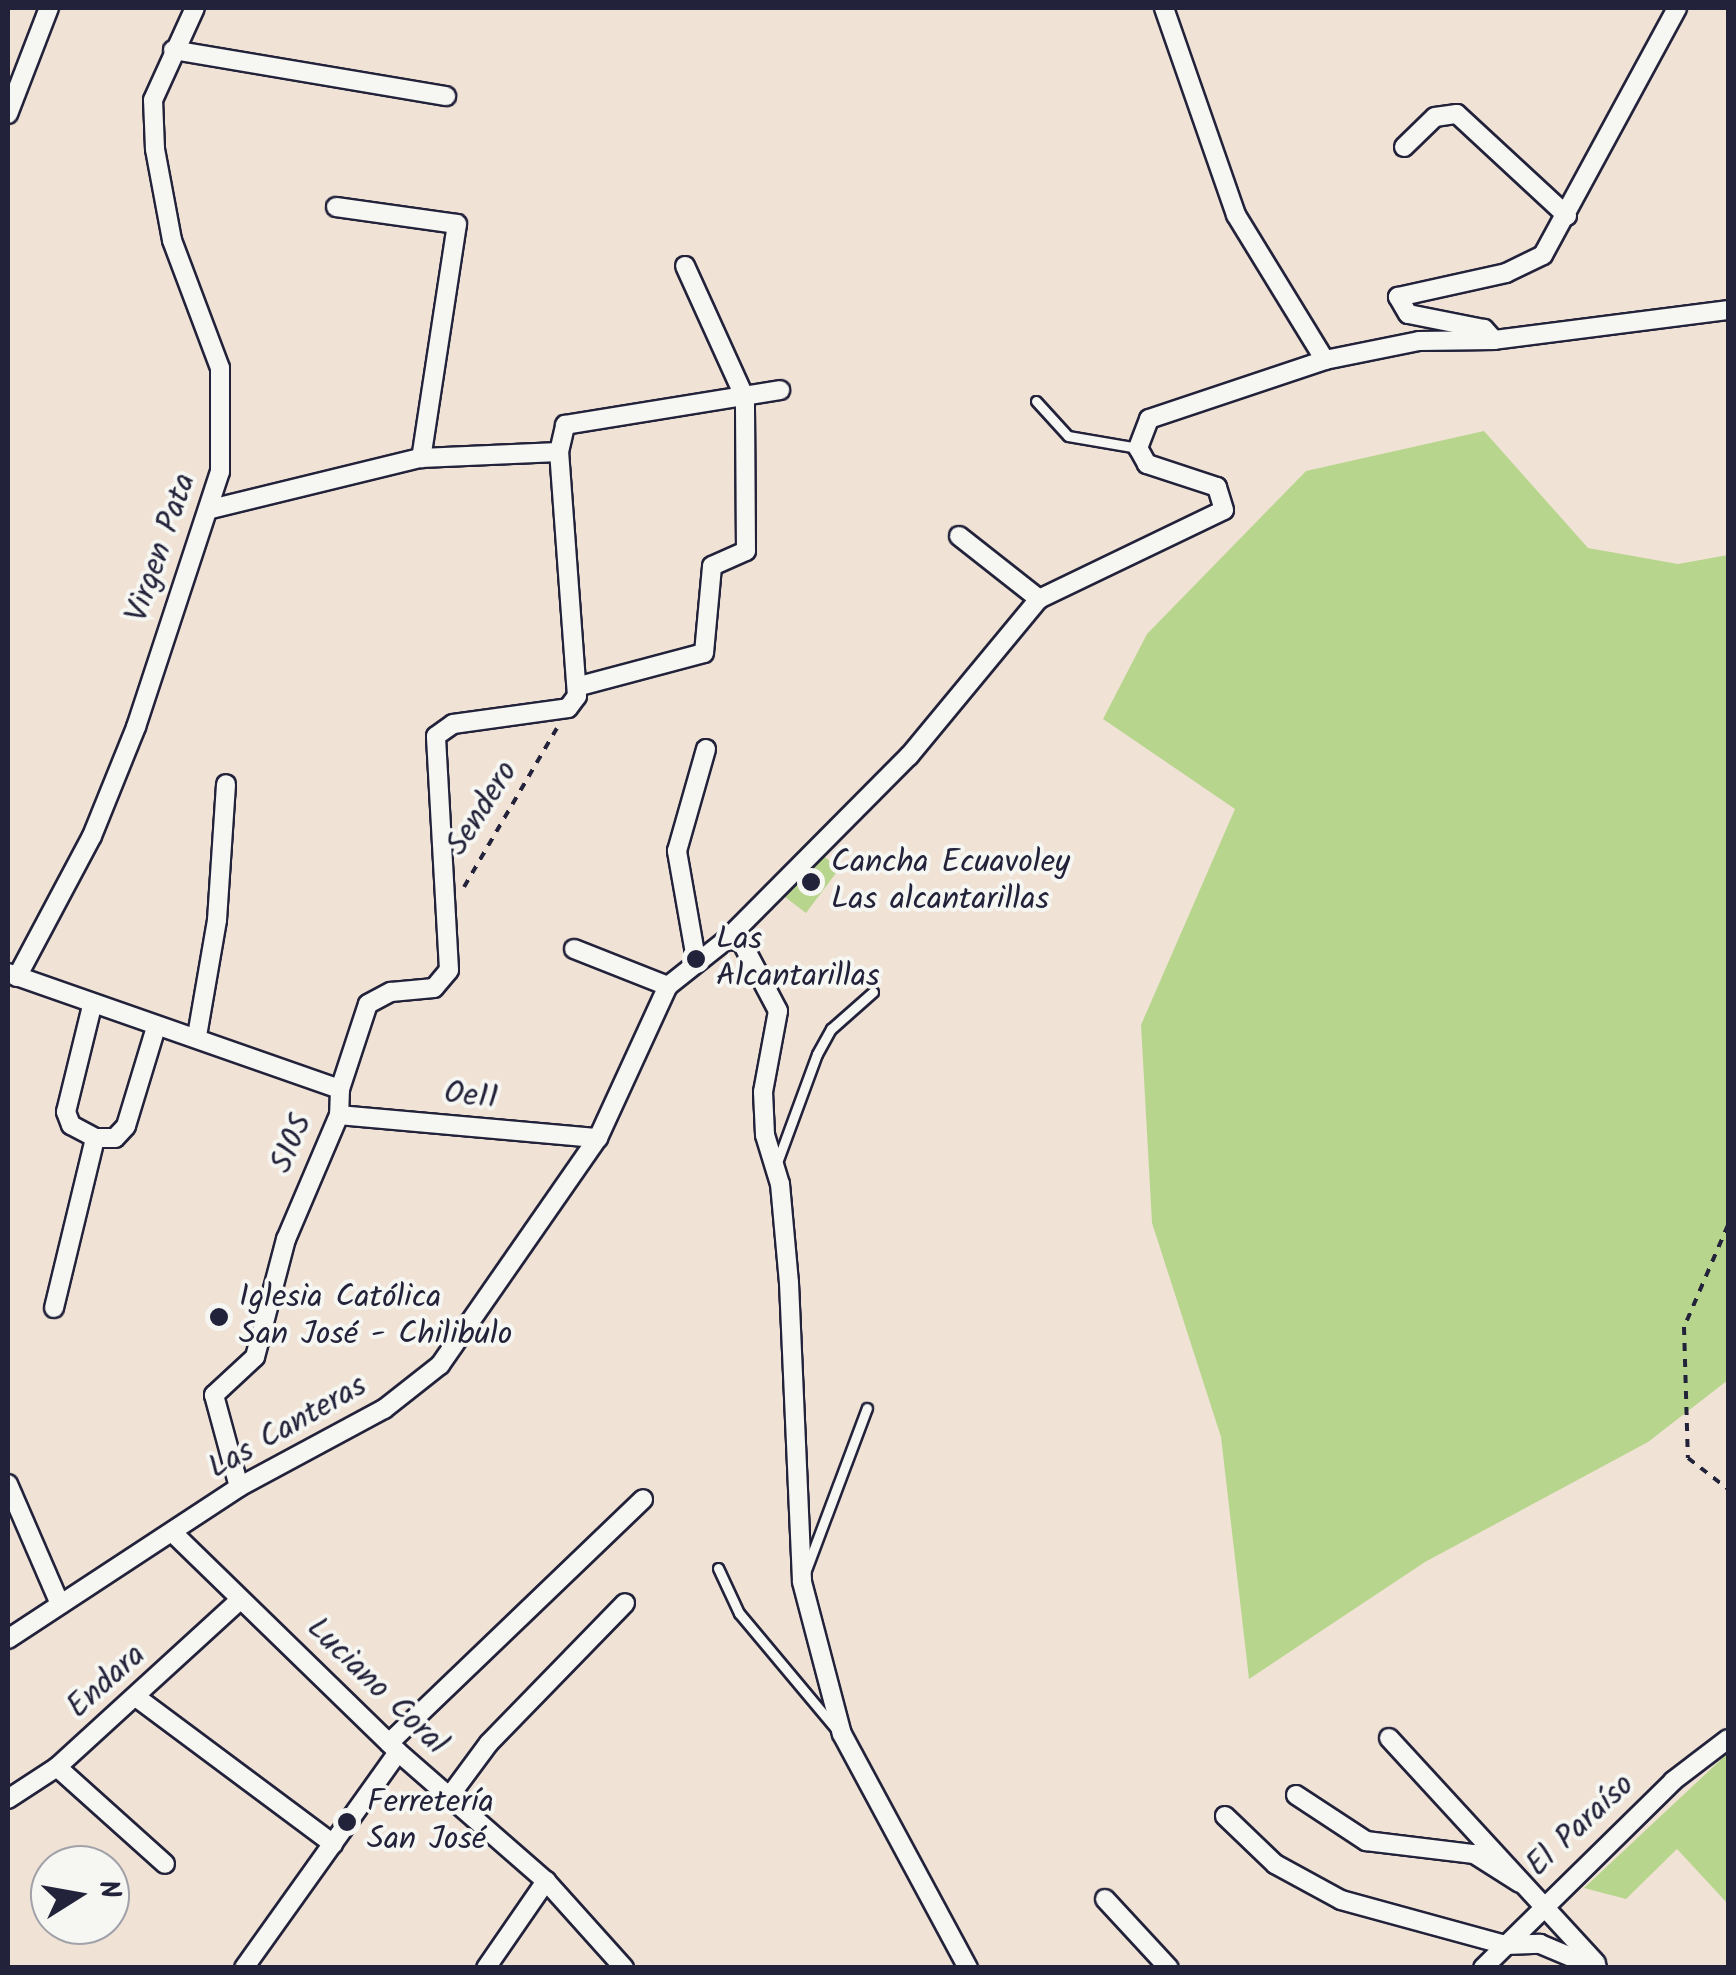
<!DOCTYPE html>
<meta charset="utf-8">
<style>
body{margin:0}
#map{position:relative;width:1736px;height:1975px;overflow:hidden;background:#f0e3d6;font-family:Kalam,sans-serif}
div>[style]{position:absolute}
.green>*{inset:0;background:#b8d58d}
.path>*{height:4px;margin-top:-2px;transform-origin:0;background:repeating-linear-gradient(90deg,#22223b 0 8px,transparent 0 16px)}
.roads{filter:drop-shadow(2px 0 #22223b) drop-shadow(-2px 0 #22223b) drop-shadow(0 2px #22223b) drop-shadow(0 -2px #22223b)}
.service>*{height:9px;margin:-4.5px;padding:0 4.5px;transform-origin:4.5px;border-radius:4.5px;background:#f6f6f2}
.minor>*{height:18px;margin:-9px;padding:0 9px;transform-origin:9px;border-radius:9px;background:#f6f6f2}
.dots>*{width:28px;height:28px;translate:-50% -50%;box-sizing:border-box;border:5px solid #f6f6f2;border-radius:50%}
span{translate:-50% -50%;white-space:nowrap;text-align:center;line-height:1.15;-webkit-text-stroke:8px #f6f6f2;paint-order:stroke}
.street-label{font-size:32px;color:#22223b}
.poi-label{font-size:32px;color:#22223b}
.left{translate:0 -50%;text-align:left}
.frame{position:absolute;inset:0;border:10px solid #22223b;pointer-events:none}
.north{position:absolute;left:30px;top:1845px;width:100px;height:100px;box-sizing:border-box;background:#f6f6f2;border:2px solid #a1a1a9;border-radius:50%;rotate:79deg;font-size:28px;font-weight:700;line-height:40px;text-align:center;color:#22223b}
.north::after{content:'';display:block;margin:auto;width:35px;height:45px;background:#22223b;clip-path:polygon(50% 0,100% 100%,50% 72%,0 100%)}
</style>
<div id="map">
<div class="green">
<div style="clip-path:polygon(1484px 431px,1588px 548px,1678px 564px,1728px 555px,1728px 1380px,1648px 1442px,1425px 1562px,1249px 1679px,1221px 1437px,1152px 1223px,1141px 1025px,1235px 809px,1103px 719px,1147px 634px,1306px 471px)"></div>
<div style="clip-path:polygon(819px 852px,839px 869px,806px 913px,781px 894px)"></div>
<div style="clip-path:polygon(1728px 1753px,1728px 1904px,1677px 1849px,1626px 1899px,1584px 1888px)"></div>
</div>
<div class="path">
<div style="left:464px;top:887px;width:184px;rotate:-59.7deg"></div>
<div style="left:1728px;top:1225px;width:111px;rotate:113.3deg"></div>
<div style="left:1684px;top:1327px;width:131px;rotate:88.3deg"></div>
<div style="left:1688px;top:1458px;width:51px;rotate:37.8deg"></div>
</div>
<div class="roads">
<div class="service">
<div style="left:1036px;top:401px;width:47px;rotate:47.6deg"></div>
<div style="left:1068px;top:436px;width:71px;rotate:9.7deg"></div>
<div style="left:775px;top:1168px;width:121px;rotate:-69.8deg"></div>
<div style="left:817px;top:1054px;width:29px;rotate:-61deg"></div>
<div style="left:831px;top:1029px;width:56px;rotate:-41.4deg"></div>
<div style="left:718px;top:1568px;width:50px;rotate:65deg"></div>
<div style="left:739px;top:1613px;width:153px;rotate:50.1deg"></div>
<div style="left:806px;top:1570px;width:173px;rotate:-69.4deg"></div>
</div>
<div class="minor">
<div style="left:1164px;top:8px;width:219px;rotate:70.8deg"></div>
<div style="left:1236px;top:215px;width:170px;rotate:58.5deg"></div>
<div style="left:173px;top:50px;width:277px;rotate:9.6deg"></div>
<div style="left:8px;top:114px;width:114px;rotate:-68.9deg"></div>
<div style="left:1404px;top:147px;width:43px;rotate:-44.1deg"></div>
<div style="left:1435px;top:117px;width:22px;rotate:-8deg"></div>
<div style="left:1457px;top:114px;width:150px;rotate:42.8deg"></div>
<div style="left:336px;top:207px;width:122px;rotate:8deg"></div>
<div style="left:457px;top:224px;width:237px;rotate:98.7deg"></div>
<div style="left:1494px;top:340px;width:15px;rotate:-132deg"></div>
<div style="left:1484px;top:329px;width:77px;rotate:-168.8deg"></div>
<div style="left:1408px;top:314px;width:20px;rotate:-120deg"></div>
<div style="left:1398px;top:297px;width:111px;rotate:-12.5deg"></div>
<div style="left:1506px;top:273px;width:41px;rotate:-25.9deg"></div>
<div style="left:1543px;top:255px;width:281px;rotate:-61.5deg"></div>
<div style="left:211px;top:509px;width:216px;rotate:-13.7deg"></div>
<div style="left:421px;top:458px;width:138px;rotate:-2.5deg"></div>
<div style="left:959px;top:536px;width:102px;rotate:38.2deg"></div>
<div style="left:580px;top:686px;width:128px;rotate:-14.9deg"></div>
<div style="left:704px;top:653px;width:87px;rotate:-84.7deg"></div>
<div style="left:712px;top:566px;width:37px;rotate:-24deg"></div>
<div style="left:746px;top:551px;width:153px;rotate:-90.4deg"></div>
<div style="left:745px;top:398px;width:145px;rotate:-114.4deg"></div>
<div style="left:726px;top:940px;width:260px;rotate:-45.2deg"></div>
<div style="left:909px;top:756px;width:204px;rotate:-50.4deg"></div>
<div style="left:1039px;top:599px;width:205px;rotate:-25.7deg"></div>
<div style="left:1224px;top:510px;width:24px;rotate:-107deg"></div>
<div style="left:1217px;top:487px;width:74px;rotate:-161.8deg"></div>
<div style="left:1147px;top:464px;width:18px;rotate:-119deg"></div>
<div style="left:1138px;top:448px;width:31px;rotate:-69deg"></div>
<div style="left:1149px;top:419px;width:186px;rotate:-18.5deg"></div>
<div style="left:1325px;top:360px;width:96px;rotate:-11.4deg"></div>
<div style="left:1419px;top:341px;width:75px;rotate:-0.8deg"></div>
<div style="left:1494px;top:340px;width:236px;rotate:-7.3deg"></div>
<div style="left:574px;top:949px;width:101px;rotate:21.5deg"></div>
<div style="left:696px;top:959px;width:110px;rotate:-100deg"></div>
<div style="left:677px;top:851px;width:106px;rotate:-74.1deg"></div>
<div style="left:8px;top:973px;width:352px;rotate:19.3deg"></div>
<div style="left:340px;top:1089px;width:26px;rotate:92deg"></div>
<div style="left:339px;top:1115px;width:135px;rotate:113.1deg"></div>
<div style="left:286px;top:1239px;width:122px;rotate:104.7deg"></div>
<div style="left:255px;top:1357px;width:56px;rotate:137.2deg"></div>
<div style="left:214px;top:1395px;width:95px;rotate:74.8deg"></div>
<div style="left:17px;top:977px;width:160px;rotate:-62deg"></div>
<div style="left:92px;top:836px;width:118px;rotate:-68deg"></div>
<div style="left:136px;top:727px;width:268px;rotate:-71.8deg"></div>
<div style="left:220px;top:472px;width:104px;rotate:-90deg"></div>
<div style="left:220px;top:368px;width:137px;rotate:-110.6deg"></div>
<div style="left:172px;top:240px;width:93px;rotate:-100.6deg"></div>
<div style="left:155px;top:149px;width:49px;rotate:-92.3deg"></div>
<div style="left:153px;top:100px;width:101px;rotate:-65.5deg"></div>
<div style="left:92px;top:1006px;width:109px;rotate:103.8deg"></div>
<div style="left:66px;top:1112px;width:14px;rotate:69deg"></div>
<div style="left:71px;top:1125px;width:27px;rotate:28deg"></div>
<div style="left:95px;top:1138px;width:20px"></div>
<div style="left:115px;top:1138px;width:16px;rotate:-47deg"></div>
<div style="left:126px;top:1126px;width:103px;rotate:-73.1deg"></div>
<div style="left:197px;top:1036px;width:118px;rotate:-80.2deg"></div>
<div style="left:217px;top:920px;width:136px;rotate:-86.2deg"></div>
<div style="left:340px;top:1089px;width:89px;rotate:-71.8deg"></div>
<div style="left:368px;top:1004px;width:26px;rotate:-28deg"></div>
<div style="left:391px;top:992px;width:43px;rotate:-5.3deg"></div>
<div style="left:434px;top:988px;width:23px;rotate:-50deg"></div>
<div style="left:449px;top:970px;width:234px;rotate:-93.2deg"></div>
<div style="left:436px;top:736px;width:21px;rotate:-35deg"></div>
<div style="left:453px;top:724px;width:116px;rotate:-7.9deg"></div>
<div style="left:568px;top:708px;width:15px;rotate:-53deg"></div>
<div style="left:577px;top:696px;width:245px;rotate:-94.2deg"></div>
<div style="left:559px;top:452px;width:28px;rotate:-77deg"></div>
<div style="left:565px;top:425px;width:218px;rotate:-9.2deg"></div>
<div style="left:339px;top:1115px;width:260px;rotate:5.1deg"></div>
<div style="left:54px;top:1308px;width:175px;rotate:-76.4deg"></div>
<div style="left:8px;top:1484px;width:131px;rotate:66.6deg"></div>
<div style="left:172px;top:1532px;width:315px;rotate:44.2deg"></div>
<div style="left:398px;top:1752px;width:196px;rotate:41.1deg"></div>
<div style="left:546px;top:1881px;width:117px;rotate:48.1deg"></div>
<div style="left:8px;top:1639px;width:277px;rotate:-33.3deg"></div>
<div style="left:239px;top:1487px;width:165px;rotate:-28.3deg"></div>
<div style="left:384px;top:1409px;width:71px;rotate:-38.2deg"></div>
<div style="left:440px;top:1365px;width:277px;rotate:-55.2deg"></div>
<div style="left:598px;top:1138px;width:167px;rotate:-65.3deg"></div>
<div style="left:668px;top:986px;width:74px;rotate:-38.4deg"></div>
<div style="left:726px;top:940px;width:15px;rotate:4deg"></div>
<div style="left:741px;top:941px;width:79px;rotate:62.1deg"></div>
<div style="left:778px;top:1011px;width:82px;rotate:100.5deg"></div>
<div style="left:763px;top:1092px;width:43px;rotate:87.3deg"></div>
<div style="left:765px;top:1135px;width:51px;rotate:73deg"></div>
<div style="left:780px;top:1184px;width:99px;rotate:84.8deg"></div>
<div style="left:789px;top:1283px;width:299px;rotate:87.5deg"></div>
<div style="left:802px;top:1582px;width:157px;rotate:75.3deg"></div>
<div style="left:842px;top:1734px;width:266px;rotate:61.7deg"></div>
<div style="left:136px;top:1697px;width:246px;rotate:36.7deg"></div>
<div style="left:1389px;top:1738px;width:306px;rotate:47.4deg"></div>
<div style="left:389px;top:1743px;width:352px;rotate:-43.8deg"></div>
<div style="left:57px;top:1767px;width:145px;rotate:41.9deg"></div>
<div style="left:1296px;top:1795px;width:84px;rotate:33.3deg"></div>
<div style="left:1366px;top:1841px;width:109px;rotate:6.9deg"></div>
<div style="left:1474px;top:1854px;width:54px;rotate:32.2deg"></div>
<div style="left:449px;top:1797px;width:67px;rotate:-53.5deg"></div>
<div style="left:489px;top:1743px;width:195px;rotate:-45.8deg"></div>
<div style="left:8px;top:1799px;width:59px;rotate:-33.1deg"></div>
<div style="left:57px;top:1767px;width:248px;rotate:-42.4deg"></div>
<div style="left:1225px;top:1816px;width:69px;rotate:43.8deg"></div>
<div style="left:1275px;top:1864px;width:75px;rotate:28.6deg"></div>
<div style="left:1341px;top:1900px;width:170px;rotate:15.3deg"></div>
<div style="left:1505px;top:1945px;width:35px;rotate:-2deg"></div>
<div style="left:1540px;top:1944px;width:62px;rotate:22.8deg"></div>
<div style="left:1105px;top:1899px;width:94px;rotate:47.2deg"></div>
<div style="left:244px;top:1968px;width:265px;rotate:-54.5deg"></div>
<div style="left:486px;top:1968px;width:106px;rotate:-55.4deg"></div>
<div style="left:1483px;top:1968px;width:267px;rotate:-44.5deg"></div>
<div style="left:1673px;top:1781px;width:69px;rotate:-37.4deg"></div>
</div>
</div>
<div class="dots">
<div style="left:811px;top:882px;background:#22223b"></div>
<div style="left:696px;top:959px;background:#22223b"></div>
<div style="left:219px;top:1317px;background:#22223b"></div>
<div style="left:347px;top:1822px;background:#22223b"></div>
</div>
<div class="street-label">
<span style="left:162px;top:548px;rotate:-71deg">Virgen Pata</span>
<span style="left:483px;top:809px;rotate:-58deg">Sendero</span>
<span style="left:471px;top:1097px;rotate:5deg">Oe11</span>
<span style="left:293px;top:1144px;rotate:-67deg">S10S</span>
<span style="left:288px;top:1428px;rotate:-30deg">Las Canteras</span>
<span style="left:107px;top:1682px;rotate:-42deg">Endara</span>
<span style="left:376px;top:1687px;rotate:44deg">Luciano Coral</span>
<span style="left:1581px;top:1826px;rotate:-43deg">El Paraíso</span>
</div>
<div class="poi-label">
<span class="left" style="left:831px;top:882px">Cancha Ecuavoley<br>Las alcantarillas</span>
<span class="left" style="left:716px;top:959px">Las<br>Alcantarillas</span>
<span class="left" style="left:239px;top:1317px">Iglesia Católica<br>San José - Chilibulo</span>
<span class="left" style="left:367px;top:1822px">Ferretería<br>San José</span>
</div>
<div class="frame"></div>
<div class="north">N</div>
</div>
